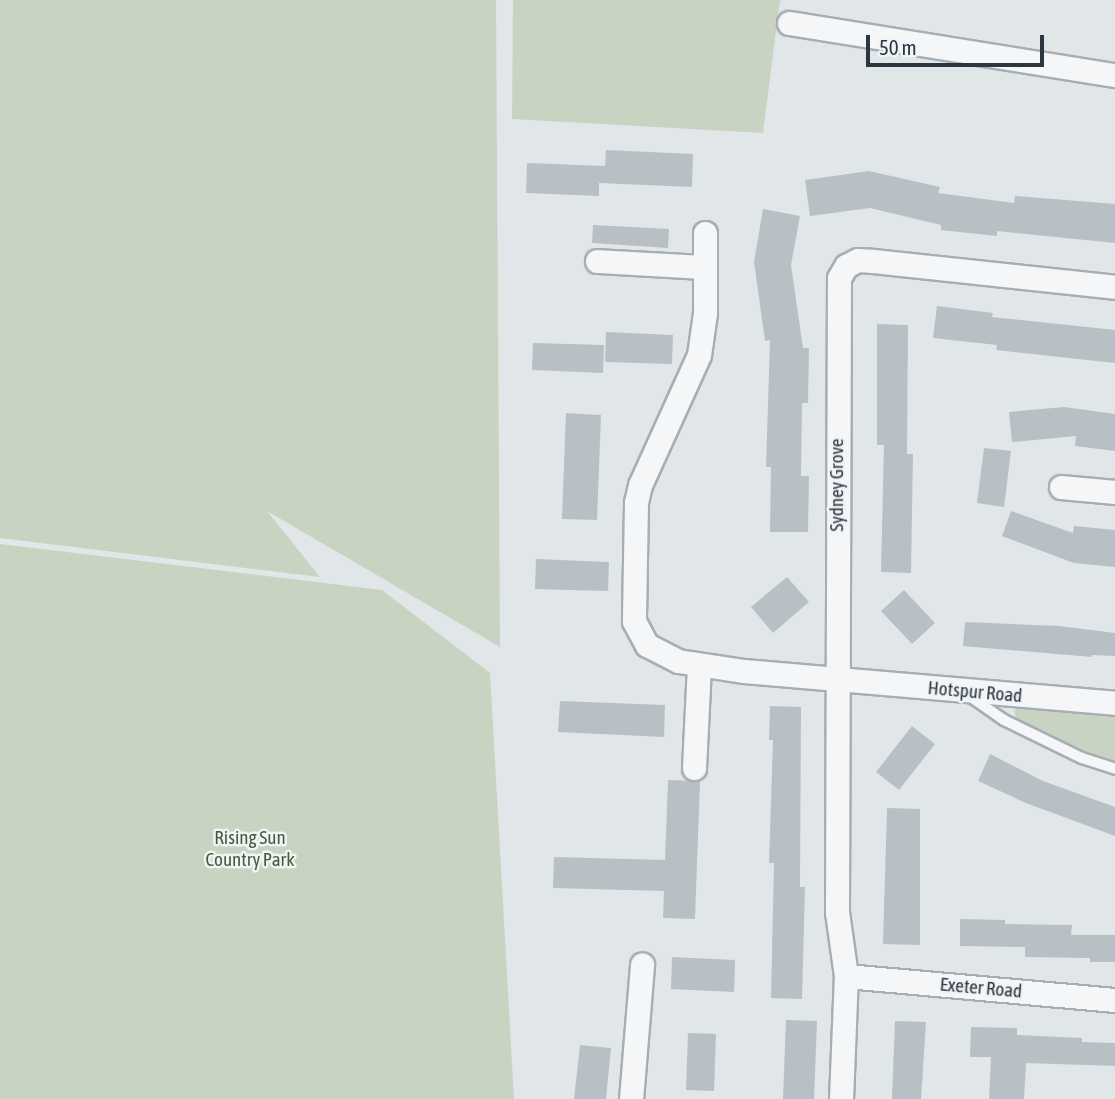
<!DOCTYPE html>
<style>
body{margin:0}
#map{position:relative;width:1115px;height:1099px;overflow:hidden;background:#e1e6e9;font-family:"Asap Condensed",sans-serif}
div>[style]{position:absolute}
.green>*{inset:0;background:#c9d3c2}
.building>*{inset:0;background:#b8c0c6}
.roads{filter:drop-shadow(2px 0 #a6aeb3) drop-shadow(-2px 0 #a6aeb3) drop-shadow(0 2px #a6aeb3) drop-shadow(0 -2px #a6aeb3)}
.lane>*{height:10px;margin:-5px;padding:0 5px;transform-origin:5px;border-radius:5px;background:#f4f6f8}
.street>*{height:23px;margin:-11.5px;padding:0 11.5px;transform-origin:11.5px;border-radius:11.5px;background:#f4f6f8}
span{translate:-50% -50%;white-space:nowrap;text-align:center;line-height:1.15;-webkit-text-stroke:5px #f1f4f7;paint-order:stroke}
.street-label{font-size:19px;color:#2a3640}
.park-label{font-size:19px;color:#445c38}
.scale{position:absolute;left:866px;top:35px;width:178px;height:32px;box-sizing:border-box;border:4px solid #2a3640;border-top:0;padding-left:9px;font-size:21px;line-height:24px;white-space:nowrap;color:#2a3640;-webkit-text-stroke:5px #f1f4f7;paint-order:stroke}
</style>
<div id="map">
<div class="green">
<div style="clip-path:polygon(0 0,496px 0,500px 647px,267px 511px,320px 577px,0 538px)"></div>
<div style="clip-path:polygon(513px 0,780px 0,763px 133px,512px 119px)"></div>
<div style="clip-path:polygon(0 544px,382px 590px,490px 673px,514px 1099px,0 1099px)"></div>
<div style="clip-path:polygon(1023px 703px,1115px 711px,1115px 763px,1084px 754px,1017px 720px,1014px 711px)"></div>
</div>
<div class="building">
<div style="clip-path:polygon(606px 150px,693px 154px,692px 187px,599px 183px,599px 196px,526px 193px,527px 163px,605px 166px)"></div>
<div style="clip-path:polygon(869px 171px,940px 187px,938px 193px,1014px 203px,1015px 196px,1115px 204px,1115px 243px,997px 231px,997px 236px,941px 230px,941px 225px,870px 208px,810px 216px,805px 180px)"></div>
<div style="clip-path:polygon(763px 209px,800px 216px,791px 265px,803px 348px,809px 348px,808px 403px,802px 403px,801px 476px,809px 476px,808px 532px,770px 532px,771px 467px,766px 467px,770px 340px,765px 341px,754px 262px)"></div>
<div style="clip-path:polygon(593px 225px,669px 229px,668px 248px,592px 243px)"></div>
<div style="clip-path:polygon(937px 306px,993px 313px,992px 317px,1115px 330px,1115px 363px,996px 350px,997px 345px,933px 338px)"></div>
<div style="clip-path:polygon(877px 324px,908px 325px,907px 454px,913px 454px,911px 573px,881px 572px,884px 445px,877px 445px)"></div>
<div style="clip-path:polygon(606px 332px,673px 335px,672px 364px,605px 362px)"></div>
<div style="clip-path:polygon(533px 343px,604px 345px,603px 373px,532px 370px)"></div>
<div style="clip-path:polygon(1064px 407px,1115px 414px,1115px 451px,1075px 446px,1076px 436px,1012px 442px,1009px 412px)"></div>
<div style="clip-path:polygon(566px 413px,601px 415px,597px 520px,562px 519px)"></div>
<div style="clip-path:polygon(984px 448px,1011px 451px,1004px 507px,977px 503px)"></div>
<div style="clip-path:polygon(1011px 511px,1073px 533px,1074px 526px,1115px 530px,1115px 567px,1074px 563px,1002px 536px)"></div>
<div style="clip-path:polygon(536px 559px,609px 562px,608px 591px,535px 589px)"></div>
<div style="clip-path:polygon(787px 577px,809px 602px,773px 633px,751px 607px)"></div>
<div style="clip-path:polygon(904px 590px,935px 623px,912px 644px,881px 611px)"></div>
<div style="clip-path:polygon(965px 622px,1059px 626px,1115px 633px,1115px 656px,1092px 655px,1092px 657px,963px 646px)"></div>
<div style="clip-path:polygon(560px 701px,665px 705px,664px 737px,558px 732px)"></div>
<div style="clip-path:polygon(770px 706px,801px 707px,800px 887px,805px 887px,802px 999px,771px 998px,774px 863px,769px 863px,773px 740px,769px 740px)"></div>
<div style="clip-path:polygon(912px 726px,935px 744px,899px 790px,876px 772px)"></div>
<div style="clip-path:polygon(990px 754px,1043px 781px,1115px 807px,1115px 836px,1026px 803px,978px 781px)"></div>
<div style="clip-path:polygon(668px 780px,700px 781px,695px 919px,663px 918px,664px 891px,553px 888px,554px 857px,665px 860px)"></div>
<div style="clip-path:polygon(887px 808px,920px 809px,920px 945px,883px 944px)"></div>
<div style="clip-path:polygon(960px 919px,1005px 920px,1005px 924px,1072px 925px,1071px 935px,1115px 935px,1115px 962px,1090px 962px,1090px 958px,1025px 957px,1025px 947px,960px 946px)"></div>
<div style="clip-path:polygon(672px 957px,735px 960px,734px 992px,671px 989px)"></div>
<div style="clip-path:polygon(786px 1020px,817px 1021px,814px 1099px,783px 1099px)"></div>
<div style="clip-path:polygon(895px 1021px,926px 1022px,921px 1099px,892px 1099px)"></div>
<div style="clip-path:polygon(971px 1027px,1017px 1028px,1017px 1035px,1082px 1038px,1082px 1042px,1115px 1043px,1115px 1066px,1026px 1063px,1024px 1099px,989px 1099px,991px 1057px,970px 1057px)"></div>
<div style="clip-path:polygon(688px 1033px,716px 1034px,714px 1091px,686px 1090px)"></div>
<div style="clip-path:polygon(580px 1045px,611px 1048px,606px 1099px,574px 1099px)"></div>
</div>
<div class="roads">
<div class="lane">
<div style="left:968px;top:695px;width:44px;rotate:34.8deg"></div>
<div style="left:1004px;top:720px;width:87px;rotate:26deg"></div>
<div style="left:1082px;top:758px;width:35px;rotate:18deg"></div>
</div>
<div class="street">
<div style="left:789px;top:23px;width:330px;rotate:9.1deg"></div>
<div style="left:705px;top:233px;width:80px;rotate:90deg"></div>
<div style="left:705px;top:313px;width:42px;rotate:98.1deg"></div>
<div style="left:699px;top:355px;width:143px;rotate:114.4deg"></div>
<div style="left:640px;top:485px;width:18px;rotate:103deg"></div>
<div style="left:636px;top:503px;width:118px;rotate:91deg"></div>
<div style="left:634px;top:621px;width:27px;rotate:62deg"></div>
<div style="left:647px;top:645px;width:35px;rotate:27deg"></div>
<div style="left:678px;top:661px;width:67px;rotate:8.6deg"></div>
<div style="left:744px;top:671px;width:372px;rotate:4.9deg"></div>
<div style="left:597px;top:261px;width:108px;rotate:3.2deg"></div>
<div style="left:1061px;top:487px;width:54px;rotate:5.3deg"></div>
<div style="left:694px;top:768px;width:103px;rotate:-87.2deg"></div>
<div style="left:846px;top:976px;width:270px;rotate:5.1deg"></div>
<div style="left:631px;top:1099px;width:135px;rotate:-85.3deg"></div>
<div style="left:841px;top:1099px;width:123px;rotate:-87.7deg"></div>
<div style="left:846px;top:976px;width:65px;rotate:-98deg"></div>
<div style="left:837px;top:912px;width:634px;rotate:-89.82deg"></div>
<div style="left:839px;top:278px;width:14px;rotate:-60deg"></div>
<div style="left:846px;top:266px;width:13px;rotate:-27deg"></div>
<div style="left:858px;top:260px;width:15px;rotate:4deg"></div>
<div style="left:873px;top:261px;width:243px;rotate:6.1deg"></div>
</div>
</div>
<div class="street-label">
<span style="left:837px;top:485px;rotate:-90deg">Sydney Grove</span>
<span style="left:975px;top:692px;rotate:5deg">Hotspur Road</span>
<span style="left:981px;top:988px;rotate:5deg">Exeter Road</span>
</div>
<div class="park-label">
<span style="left:250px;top:849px">Rising Sun<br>Country Park</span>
</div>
<div class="scale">50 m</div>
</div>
